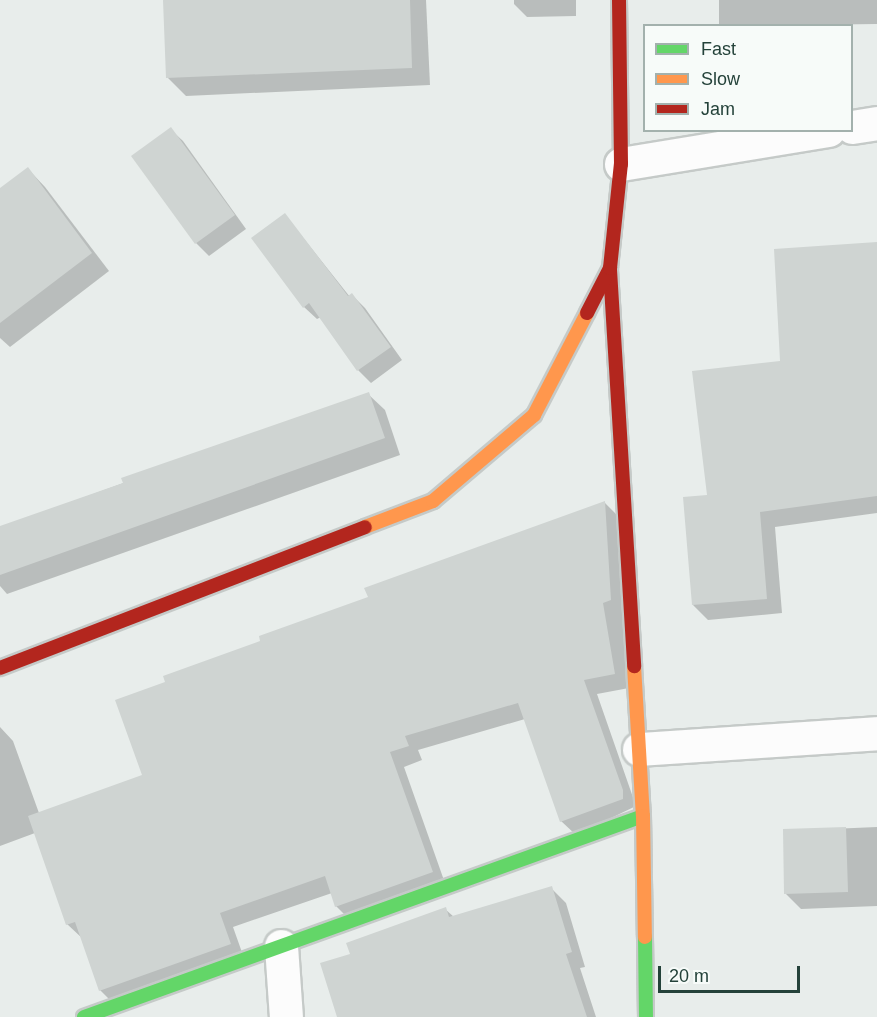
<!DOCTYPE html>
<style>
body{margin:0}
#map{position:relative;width:877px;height:1017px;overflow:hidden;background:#e8edeb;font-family:Arial,sans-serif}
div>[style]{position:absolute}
.shadow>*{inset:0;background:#0003}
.building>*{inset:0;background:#cfd4d2}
.roads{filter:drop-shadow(2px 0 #c5cac8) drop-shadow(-2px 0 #c5cac8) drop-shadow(0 2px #c5cac8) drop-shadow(0 -2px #c5cac8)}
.street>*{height:33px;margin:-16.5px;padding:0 16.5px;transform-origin:16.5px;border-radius:16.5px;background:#fcfcfc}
.fast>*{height:14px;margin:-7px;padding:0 7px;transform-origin:7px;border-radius:7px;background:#63d668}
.slow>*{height:14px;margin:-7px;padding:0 7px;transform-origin:7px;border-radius:7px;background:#ff974d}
.jam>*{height:14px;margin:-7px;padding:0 7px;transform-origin:7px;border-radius:7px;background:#b3261e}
span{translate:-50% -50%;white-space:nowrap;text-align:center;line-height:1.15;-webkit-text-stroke:4.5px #f7fbf9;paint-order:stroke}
.legend{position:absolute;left:643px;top:24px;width:210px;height:108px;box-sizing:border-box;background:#f7fbf9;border:2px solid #a3b1ad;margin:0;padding:8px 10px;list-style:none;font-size:18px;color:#24423a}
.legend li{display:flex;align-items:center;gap:12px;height:30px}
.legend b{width:30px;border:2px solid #a3b1ad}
.scale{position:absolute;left:658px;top:966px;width:142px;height:27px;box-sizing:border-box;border:3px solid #24423a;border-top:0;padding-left:8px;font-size:18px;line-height:21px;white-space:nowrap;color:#24423a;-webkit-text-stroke:4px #f7fbf9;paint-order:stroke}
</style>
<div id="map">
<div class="shadow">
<div style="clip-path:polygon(165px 0,426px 0,430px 85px,186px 96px,168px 78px)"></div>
<div style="clip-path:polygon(514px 0,576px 0,576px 16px,527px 17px,514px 4px)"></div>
<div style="clip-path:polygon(719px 0,877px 0,877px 24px,719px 26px)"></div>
<div style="clip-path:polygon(170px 129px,183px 141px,246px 229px,209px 256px,196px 243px,133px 156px)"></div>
<div style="clip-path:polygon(28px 169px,45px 187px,109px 271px,10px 347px,0 338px,0 190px)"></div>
<div style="clip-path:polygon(285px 215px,350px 297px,352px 295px,365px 308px,402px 360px,371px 383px,358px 370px,321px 317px,317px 319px,304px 307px)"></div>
<div style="clip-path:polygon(877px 243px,877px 513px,775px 527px,782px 613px,708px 620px,693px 605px,709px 497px,782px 362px)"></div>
<div style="clip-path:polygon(368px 394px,385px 410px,400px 455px,7px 594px,0 586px,0 528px)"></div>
<div style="clip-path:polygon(605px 503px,619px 517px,629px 688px,597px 694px,636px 806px,576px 835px,561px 821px,525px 719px,418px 750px,422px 760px,404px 767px,446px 886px,350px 920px,336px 906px,332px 893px,233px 927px,244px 958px,114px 1004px,100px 990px,83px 939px,67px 924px,35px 833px,0 846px,0 727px,13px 741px,39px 813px,144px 776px,167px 683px)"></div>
<div style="clip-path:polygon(877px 827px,877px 906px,801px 909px,786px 894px,784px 831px)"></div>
<div style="clip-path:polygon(551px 888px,566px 903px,585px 967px,580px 968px,596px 1017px,338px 1017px,351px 955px,445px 909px,454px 917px)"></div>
</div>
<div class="building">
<div style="clip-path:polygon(163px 0,410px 0,412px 68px,166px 78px)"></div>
<div style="clip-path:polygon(171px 127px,235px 215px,195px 244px,131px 156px)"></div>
<div style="clip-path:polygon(28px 167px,92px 253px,0 323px,0 188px)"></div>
<div style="clip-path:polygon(285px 213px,348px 296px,352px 293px,391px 347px,357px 371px,309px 303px,303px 308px,251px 238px)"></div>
<div style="clip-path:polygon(877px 242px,877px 496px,760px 512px,767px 599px,692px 605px,683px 497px,707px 495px,692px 371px,780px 361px,774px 249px)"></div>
<div style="clip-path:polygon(369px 392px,385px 438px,0 575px,0 526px,123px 483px,121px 478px)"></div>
<div style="clip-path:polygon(605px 501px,611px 600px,603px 603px,615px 674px,584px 680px,623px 790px,623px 799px,560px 822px,518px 703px,405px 736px,409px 746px,390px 752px,433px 872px,335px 907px,325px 876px,220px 913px,231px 944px,99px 991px,75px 922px,66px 925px,28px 816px,142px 775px,115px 700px,165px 682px,163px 676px,260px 641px,259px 636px,368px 597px,364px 588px)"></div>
<div style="clip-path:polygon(846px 827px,848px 892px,784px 894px,783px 829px)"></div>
<div style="clip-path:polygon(552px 886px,572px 952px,566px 954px,587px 1017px,337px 1017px,320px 963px,350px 954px,346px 943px,446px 907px,449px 917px)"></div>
</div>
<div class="roads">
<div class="street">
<div style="left:852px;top:127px;width:25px;rotate:-9deg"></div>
<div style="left:621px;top:164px;width:210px;rotate:-9.3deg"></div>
<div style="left:639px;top:749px;width:239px;rotate:-3.8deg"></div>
<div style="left:281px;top:946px;width:71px;rotate:86deg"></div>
</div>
<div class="fast">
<div style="left:645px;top:937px;width:80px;rotate:89.3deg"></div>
<div style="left:84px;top:1017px;width:594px;rotate:-19.78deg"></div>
</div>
<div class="slow">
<div style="left:365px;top:527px;width:73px;rotate:-20.9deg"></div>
<div style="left:433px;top:501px;width:133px;rotate:-40.4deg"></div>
<div style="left:534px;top:415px;width:115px;rotate:-62.5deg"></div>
<div style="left:634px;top:666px;width:150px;rotate:86.6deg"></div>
<div style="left:643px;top:816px;width:121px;rotate:89.1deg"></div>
</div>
<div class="jam">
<div style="left:610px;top:270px;width:397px;rotate:86.5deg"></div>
<div style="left:587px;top:313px;width:51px;rotate:-62.9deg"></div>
<div style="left:610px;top:268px;width:105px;rotate:-84deg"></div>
<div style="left:621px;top:164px;width:164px;rotate:-90.7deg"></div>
<div style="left:0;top:668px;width:391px;rotate:-21.1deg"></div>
</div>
</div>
<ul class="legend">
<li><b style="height:8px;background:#63d668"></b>Fast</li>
<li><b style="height:8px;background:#ff974d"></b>Slow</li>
<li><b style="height:8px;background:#b3261e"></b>Jam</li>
</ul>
<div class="scale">20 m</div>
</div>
